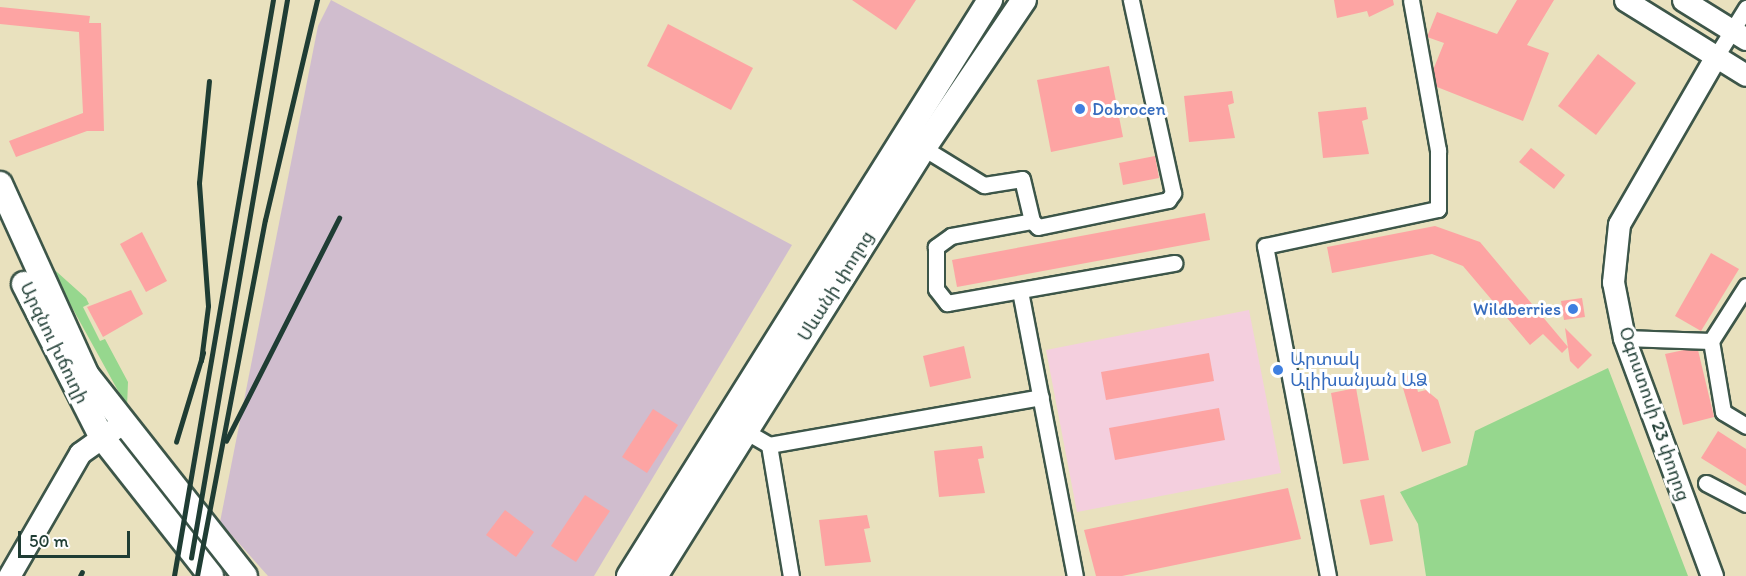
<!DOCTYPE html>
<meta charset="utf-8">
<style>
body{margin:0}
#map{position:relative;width:1746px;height:576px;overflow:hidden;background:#e9e1be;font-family:Itim,"Noto Sans Armenian",sans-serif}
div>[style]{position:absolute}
.built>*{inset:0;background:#f4cfde}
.industrial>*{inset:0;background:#d0bdce}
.green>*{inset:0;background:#96d78e}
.building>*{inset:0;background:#fda4a3}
.roads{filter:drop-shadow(2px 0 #3d5649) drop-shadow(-2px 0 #3d5649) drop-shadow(0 2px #3d5649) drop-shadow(0 -2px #3d5649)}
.street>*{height:15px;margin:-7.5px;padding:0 7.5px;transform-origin:7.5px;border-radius:7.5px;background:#fff}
.secondary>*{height:21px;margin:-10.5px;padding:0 10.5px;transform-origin:10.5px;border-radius:10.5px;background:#fff}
.primary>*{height:24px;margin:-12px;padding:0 12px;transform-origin:12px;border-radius:12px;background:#fff}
.rail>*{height:4.5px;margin:-2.25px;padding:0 2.25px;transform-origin:2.25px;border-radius:2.25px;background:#1f3d34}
.dots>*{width:16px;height:16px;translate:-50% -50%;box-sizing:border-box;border:3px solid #fff;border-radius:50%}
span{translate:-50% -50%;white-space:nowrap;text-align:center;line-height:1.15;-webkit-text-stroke:6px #fff;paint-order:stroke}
.shop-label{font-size:18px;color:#366cbe}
.left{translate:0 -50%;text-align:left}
.right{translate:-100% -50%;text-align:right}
.street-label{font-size:18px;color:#1f3d34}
.scale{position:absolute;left:18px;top:531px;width:112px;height:27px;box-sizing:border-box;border:3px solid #1f3d34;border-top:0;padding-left:8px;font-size:18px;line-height:21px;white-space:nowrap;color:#1f3d34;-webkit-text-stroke:4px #fff;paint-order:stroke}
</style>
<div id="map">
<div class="built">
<div style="clip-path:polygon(1249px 310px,1281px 473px,1077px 512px,1046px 350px)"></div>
</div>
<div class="industrial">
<div style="clip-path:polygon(331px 0,792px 245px,594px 576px,268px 576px,220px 522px,318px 26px)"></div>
</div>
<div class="green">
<div style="clip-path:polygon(48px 264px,86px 298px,89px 304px,83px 307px,100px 341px,105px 339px,128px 382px,127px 407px)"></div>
<div style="clip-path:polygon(1608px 368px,1688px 576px,1426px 576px,1418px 524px,1400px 492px,1467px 465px,1475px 431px)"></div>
</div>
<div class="building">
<div style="clip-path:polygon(852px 0,916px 0,896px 30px)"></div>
<div style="clip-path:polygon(1334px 0,1393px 0,1394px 5px,1369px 17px,1367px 11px,1337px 18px)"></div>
<div style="clip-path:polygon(1517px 0,1554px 0,1527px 45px,1549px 53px,1523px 121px,1437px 87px,1433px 70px,1444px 43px,1427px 37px,1437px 12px,1497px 34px)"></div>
<div style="clip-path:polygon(0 7px,90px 16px,89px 23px,101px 23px,104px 131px,87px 131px,16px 157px,9px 141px,83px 113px,79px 32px,0 24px)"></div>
<div style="clip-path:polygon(668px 24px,753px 68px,731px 110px,647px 66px)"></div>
<div style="clip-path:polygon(1598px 54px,1636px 83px,1596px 135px,1558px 106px)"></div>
<div style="clip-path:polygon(1109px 66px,1123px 137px,1051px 152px,1037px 80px)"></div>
<div style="clip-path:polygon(1232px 91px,1234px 103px,1228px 105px,1235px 138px,1189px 142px,1184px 96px)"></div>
<div style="clip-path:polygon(1366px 107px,1368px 119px,1362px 121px,1369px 154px,1323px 158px,1318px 112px)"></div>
<div style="clip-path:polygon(1531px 148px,1565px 175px,1554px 189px,1519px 162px)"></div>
<div style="clip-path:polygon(1155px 156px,1159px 178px,1123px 185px,1119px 163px)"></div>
<div style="clip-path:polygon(1205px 213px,1210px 240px,957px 287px,952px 260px)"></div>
<div style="clip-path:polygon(1435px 226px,1480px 242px,1568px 347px,1562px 353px,1543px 334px,1530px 345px,1463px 266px,1432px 254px,1332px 273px,1327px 247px)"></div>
<div style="clip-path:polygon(142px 232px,167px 281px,146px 292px,120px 244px)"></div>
<div style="clip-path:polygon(1711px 253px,1739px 269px,1701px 331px,1675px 316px)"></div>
<div style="clip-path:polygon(131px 290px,143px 314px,103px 337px,87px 307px)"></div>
<div style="clip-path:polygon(1582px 298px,1585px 317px,1564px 320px,1561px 301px)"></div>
<div style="clip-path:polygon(1565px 328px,1592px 355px,1578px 369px,1570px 361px)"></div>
<div style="clip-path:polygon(964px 346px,971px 378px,930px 387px,923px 356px)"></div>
<div style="clip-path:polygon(1684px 350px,1698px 350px,1714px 417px,1683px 425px,1665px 354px)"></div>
<div style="clip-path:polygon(1209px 353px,1214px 381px,1106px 400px,1101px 372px)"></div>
<div style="clip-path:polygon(1413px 374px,1418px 392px,1426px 390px,1438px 400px,1451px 443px,1422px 452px,1400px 378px)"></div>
<div style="clip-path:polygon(1356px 388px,1369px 460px,1343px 464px,1331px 393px)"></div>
<div style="clip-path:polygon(1219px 408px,1225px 440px,1115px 460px,1109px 428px)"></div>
<div style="clip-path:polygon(653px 409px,678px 425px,647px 473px,622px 457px)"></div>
<div style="clip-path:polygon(1718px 431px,1746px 449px,1746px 486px,1701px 458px)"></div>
<div style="clip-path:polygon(982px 446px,984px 458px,978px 459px,985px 493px,939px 497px,934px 451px)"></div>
<div style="clip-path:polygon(1288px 488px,1301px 539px,1122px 576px,1096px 576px,1084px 530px)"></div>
<div style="clip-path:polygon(585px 495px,610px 511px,576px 562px,551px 546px)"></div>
<div style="clip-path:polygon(1384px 495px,1393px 541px,1370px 545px,1360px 500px)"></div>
<div style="clip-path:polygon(505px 510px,534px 532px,516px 557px,486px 535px)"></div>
<div style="clip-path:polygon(867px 515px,870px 528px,864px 529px,871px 562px,825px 566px,819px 520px)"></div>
</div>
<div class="roads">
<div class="street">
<div style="left:1715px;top:58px;width:59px;rotate:-58.2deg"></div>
<div style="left:917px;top:144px;width:79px;rotate:31.5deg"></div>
<div style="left:984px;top:185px;width:38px;rotate:-9deg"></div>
<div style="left:1022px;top:179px;width:43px;rotate:76.6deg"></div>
<div style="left:1032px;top:221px;width:8px;rotate:45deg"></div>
<div style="left:1038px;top:227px;width:133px;rotate:-11.7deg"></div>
<div style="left:1168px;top:200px;width:9px;rotate:-54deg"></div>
<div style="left:1173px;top:193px;width:198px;rotate:-102.3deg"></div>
<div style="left:1032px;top:221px;width:82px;rotate:169.5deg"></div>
<div style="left:951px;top:236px;width:19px;rotate:144deg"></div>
<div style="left:936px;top:247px;width:42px;rotate:90deg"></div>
<div style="left:936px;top:289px;width:18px;rotate:52deg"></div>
<div style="left:947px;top:303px;width:231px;rotate:-10deg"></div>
<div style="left:1020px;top:291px;width:290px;rotate:79.1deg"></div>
<div style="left:1624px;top:338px;width:87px;rotate:2deg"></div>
<div style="left:1711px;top:341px;width:65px;rotate:-57.5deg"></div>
<div style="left:1711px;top:341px;width:72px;rotate:80.4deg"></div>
<div style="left:1723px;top:412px;width:27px;rotate:31deg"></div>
<div style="left:745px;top:431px;width:28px;rotate:30deg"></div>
<div style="left:769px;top:445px;width:133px;rotate:80.5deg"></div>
<div style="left:769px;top:445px;width:276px;rotate:-10deg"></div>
<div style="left:1706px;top:483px;width:45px;rotate:27.7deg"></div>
<div style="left:1328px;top:576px;width:336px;rotate:-100.8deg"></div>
<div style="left:1265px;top:246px;width:177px;rotate:-12.1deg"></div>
<div style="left:1438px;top:209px;width:59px;rotate:-90deg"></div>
<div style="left:1438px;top:150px;width:152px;rotate:-100.2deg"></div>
</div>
<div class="secondary">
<div style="left:1625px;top:0;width:142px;rotate:31.8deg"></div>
<div style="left:1683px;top:0;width:74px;rotate:31.8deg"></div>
<div style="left:9px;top:576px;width:142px;rotate:-60deg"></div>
<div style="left:80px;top:453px;width:50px;rotate:-35.3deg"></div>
<div style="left:1712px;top:576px;width:254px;rotate:-110.3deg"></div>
<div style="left:1624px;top:338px;width:57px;rotate:-101.1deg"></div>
<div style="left:1613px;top:282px;width:58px;rotate:-84.1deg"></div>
<div style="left:1619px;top:224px;width:192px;rotate:-60deg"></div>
</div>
<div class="primary">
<div style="left:0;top:184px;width:209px;rotate:65.6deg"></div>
<div style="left:86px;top:374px;width:257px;rotate:51.8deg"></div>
<div style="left:24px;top:284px;width:170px;rotate:63.1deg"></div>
<div style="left:101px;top:436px;width:178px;rotate:51.8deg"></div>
<div style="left:629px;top:576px;width:680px;rotate:-57.92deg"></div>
<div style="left:655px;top:576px;width:504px;rotate:-57.89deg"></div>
<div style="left:923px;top:149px;width:180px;rotate:-55.9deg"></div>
</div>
</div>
<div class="rail">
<div style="left:201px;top:361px;width:55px;rotate:-82.7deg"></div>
<div style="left:208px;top:306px;width:123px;rotate:-94.2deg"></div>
<div style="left:199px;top:183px;width:102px;rotate:-84.4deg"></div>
<div style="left:226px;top:441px;width:250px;rotate:-63.1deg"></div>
<div style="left:176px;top:442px;width:93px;rotate:-73.1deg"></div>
<div style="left:191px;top:558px;width:566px;rotate:-80.24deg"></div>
<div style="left:80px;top:576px;width:4px;rotate:-63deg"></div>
<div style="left:174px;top:576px;width:584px;rotate:-80.25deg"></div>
<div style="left:197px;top:576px;width:362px;rotate:-79.2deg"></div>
<div style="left:265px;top:220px;width:226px;rotate:-76.7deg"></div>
</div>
<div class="dots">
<div style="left:1080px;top:109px;background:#3f7fe0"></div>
<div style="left:1573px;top:309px;background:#3f7fe0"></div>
<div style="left:1278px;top:370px;background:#3f7fe0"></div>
</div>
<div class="shop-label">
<span class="left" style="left:1092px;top:109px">Dobrocen</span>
<span class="right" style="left:1561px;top:309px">Wildberries</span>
<span class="left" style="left:1290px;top:370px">Արտակ<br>Ալիխանյան ԱՁ</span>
</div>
<div class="street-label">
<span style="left:836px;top:286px;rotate:-58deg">Սևանի փողոց</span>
<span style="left:54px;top:343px;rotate:64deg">Արզնու խճուղի</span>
<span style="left:1654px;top:414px;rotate:71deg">Օգոստոսի 23 փողոց</span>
</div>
<div class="scale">50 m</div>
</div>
